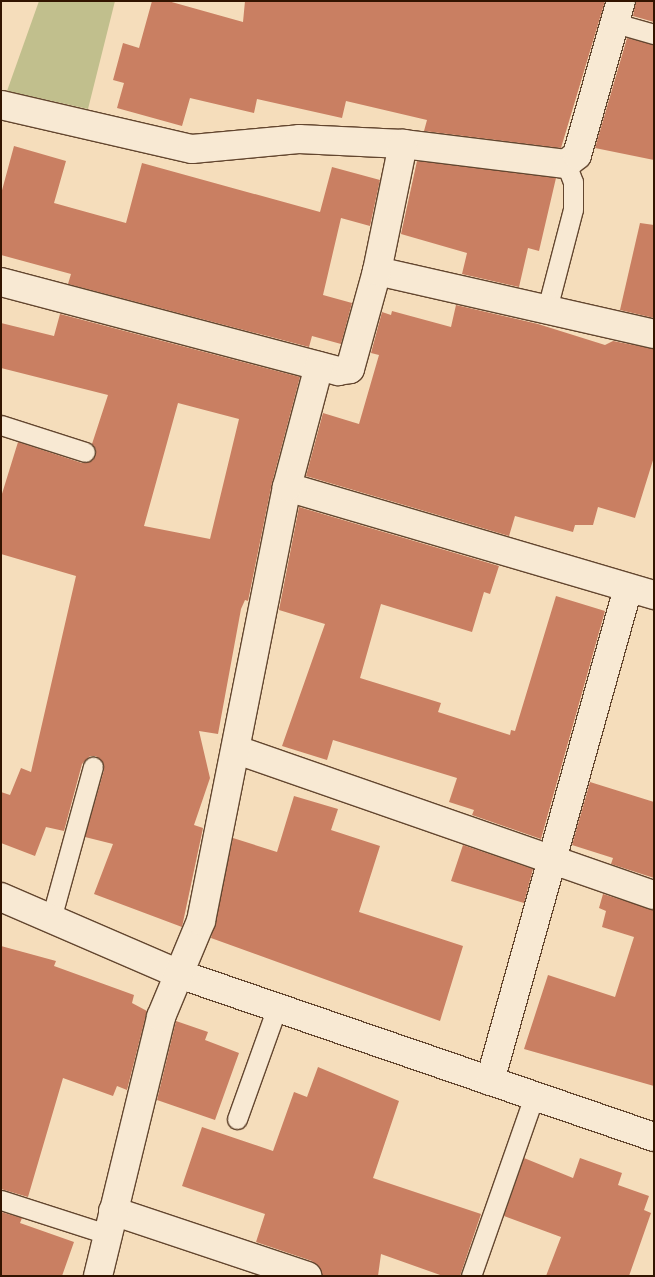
<!DOCTYPE html>
<style>
body{margin:0}
#map{position:relative;width:655px;height:1277px;overflow:hidden;background:#f5ddbb;font-family:"IM FELL Great Primer",serif}
div>[style]{position:absolute}
.green>*{inset:0;background:#c1bf8d}
.building>*{inset:0;background:#c97f62}
.roads{filter:drop-shadow(1px 0 #63462f) drop-shadow(-1px 0 #63462f) drop-shadow(0 1px #63462f) drop-shadow(0 -1px #63462f)}
.lane>*{height:19px;margin:-9.5px;padding:0 9.5px;transform-origin:9.5px;border-radius:9.5px;background:#f8e9d3}
.street>*{height:28px;margin:-14px;padding:0 14px;transform-origin:14px;border-radius:14px;background:#f8e9d3}
span{translate:-50% -50%;white-space:nowrap;text-align:center;line-height:1.15;-webkit-text-stroke:4px #f8e9d3;paint-order:stroke}
.frame{position:absolute;inset:0;border:2px solid #321400;pointer-events:none}
</style>
<div id="map">
<div class="green">
<div style="clip-path:polygon(39px 1px,115px 1px,88px 109px,7px 91px)"></div>
</div>
<div class="building">
<div style="clip-path:polygon(152px 1px,168px 1px,243px 22px,245px 1px,605px 1px,561px 148px,424px 131px,427px 120px,346px 101px,342px 118px,257px 99px,254px 113px,190px 98px,182px 126px,117px 108px,124px 83px,113px 80px,123px 43px,139px 48px)"></div>
<div style="clip-path:polygon(636px 1px,654px 1px,654px 22px,633px 16px)"></div>
<div style="clip-path:polygon(627px 38px,654px 45px,654px 160px,595px 148px)"></div>
<div style="clip-path:polygon(14px 146px,66px 161px,54px 203px,126px 223px,142px 163px,320px 212px,332px 167px,380px 180px,370px 226px,341px 218px,323px 295px,352px 303px,341px 344px,312px 336px,309px 347px,68px 284px,71px 274px,1px 255px,1px 194px)"></div>
<div style="clip-path:polygon(417px 161px,556px 178px,539px 251px,528px 248px,519px 287px,462px 274px,467px 253px,401px 234px)"></div>
<div style="clip-path:polygon(640px 223px,654px 225px,654px 318px,620px 310px)"></div>
<div style="clip-path:polygon(456px 305px,538px 324px,605px 345px,613px 341px,654px 349px,654px 457px,635px 518px,598px 507px,593px 525px,575px 525px,573px 532px,515px 516px,509px 536px,306px 476px,323px 413px,359px 424px,379px 355px,371px 353px,382px 312px,391px 315px,392px 311px,451px 327px)"></div>
<div style="clip-path:polygon(evenodd,60px 314px,300px 377px,272px 483px,248px 601px,245px 600px,241px 609px,218px 734px,199px 731px,210px 778px,194px 825px,203px 828px,182px 927px,94px 894px,113px 844px,85px 837px,104px 770px,96px 756px,90px 756px,82px 764px,64px 831px,46px 827px,35px 856px,1px 843px,1px 792px,10px 795px,21px 768px,31px 772px,76px 576px,1px 554px,1px 497px,18px 442px,82px 463px,93px 460px,96px 450px,92px 444px,108px 395px,1px 368px,1px 323px,54px 336px,60px 314px,178px 403px,239px 419px,210px 539px,144px 526px,178px 403px)"></div>
<div style="clip-path:polygon(299px 507px,499px 566px,490px 594px,484px 592px,472px 632px,381px 604px,360px 678px,441px 703px,438px 712px,510px 735px,511px 730px,515px 731px,556px 596px,605px 611px,541px 839px,472px 815px,474px 810px,449px 802px,457px 778px,333px 740px,327px 760px,282px 746px,325px 624px,279px 610px)"></div>
<div style="clip-path:polygon(590px 782px,654px 802px,654px 878px,611px 864px,613px 858px,572px 845px)"></div>
<div style="clip-path:polygon(294px 796px,338px 809px,331px 830px,380px 846px,359px 912px,463px 946px,440px 1021px,211px 938px,233px 838px,277px 852px)"></div>
<div style="clip-path:polygon(463px 845px,533px 869px,524px 903px,451px 881px)"></div>
<div style="clip-path:polygon(603px 894px,654px 910px,654px 1086px,524px 1049px,548px 975px,615px 997px,634px 937px,602px 927px,606px 911px,599px 908px)"></div>
<div style="clip-path:polygon(1px 946px,56px 961px,54px 966px,134px 995px,132px 1003px,147px 1011px,127px 1090px,117px 1086px,113px 1096px,63px 1078px,28px 1197px,1px 1189px)"></div>
<div style="clip-path:polygon(176px 1021px,208px 1032px,205px 1040px,239px 1053px,215px 1120px,157px 1100px)"></div>
<div style="clip-path:polygon(318px 1067px,399px 1101px,373px 1178px,481px 1214px,460px 1276px,443px 1276px,381px 1254px,378px 1276px,322px 1276px,312px 1261px,256px 1242px,265px 1214px,182px 1186px,202px 1127px,273px 1151px,294px 1092px,307px 1097px)"></div>
<div style="clip-path:polygon(524px 1158px,573px 1178px,580px 1158px,622px 1173px,618px 1185px,649px 1196px,644px 1210px,651px 1213px,629px 1276px,546px 1276px,561px 1237px,504px 1216px)"></div>
<div style="clip-path:polygon(1px 1212px,22px 1218px,20px 1223px,74px 1242px,62px 1276px,1px 1276px)"></div>
</div>
<div class="roads">
<div class="lane">
<div style="left:615px;top:23px;width:41px;rotate:15.8deg"></div>
<div style="left:547px;top:309px;width:103px;rotate:-75.4deg"></div>
<div style="left:573px;top:209px;width:27px;rotate:-90deg"></div>
<div style="left:573px;top:182px;width:19px;rotate:-111deg"></div>
<div style="left:1px;top:425px;width:88px;rotate:17.8deg"></div>
<div style="left:51px;top:919px;width:158px;rotate:-74.6deg"></div>
<div style="left:237px;top:1119px;width:119px;rotate:-70.3deg"></div>
<div style="left:1px;top:1200px;width:111px;rotate:17.8deg"></div>
<div style="left:471px;top:1276px;width:191px;rotate:-70.7deg"></div>
</div>
<div class="street">
<div style="left:1px;top:105px;width:196px;rotate:13deg"></div>
<div style="left:192px;top:149px;width:107px;rotate:-5.3deg"></div>
<div style="left:299px;top:139px;width:104px;rotate:2.8deg"></div>
<div style="left:403px;top:144px;width:164px;rotate:7deg"></div>
<div style="left:566px;top:164px;width:14px;rotate:-39deg"></div>
<div style="left:577px;top:155px;width:160px;rotate:-74.1deg"></div>
<div style="left:377px;top:271px;width:284px;rotate:12.8deg"></div>
<div style="left:1px;top:282px;width:349px;rotate:14.8deg"></div>
<div style="left:338px;top:371px;width:12px;rotate:-9deg"></div>
<div style="left:350px;top:369px;width:102px;rotate:-74.6deg"></div>
<div style="left:377px;top:271px;width:130px;rotate:-78.4deg"></div>
<div style="left:287px;top:487px;width:383px;rotate:16.4deg"></div>
<div style="left:237px;top:750px;width:441px;rotate:19.2deg"></div>
<div style="left:1px;top:897px;width:194px;rotate:23.4deg"></div>
<div style="left:179px;top:974px;width:502px;rotate:18.94deg"></div>
<div style="left:490px;top:1081px;width:512px;rotate:-74.36deg"></div>
<div style="left:113px;top:1211px;width:205px;rotate:18.5deg"></div>
<div style="left:98px;top:1276px;width:267px;rotate:-76.3deg"></div>
<div style="left:161px;top:1017px;width:104px;rotate:-67.4deg"></div>
<div style="left:201px;top:921px;width:442px;rotate:-78.8deg"></div>
<div style="left:287px;top:487px;width:125px;rotate:-75.2deg"></div>
</div>
</div>
<div class="frame"></div>
</div>
